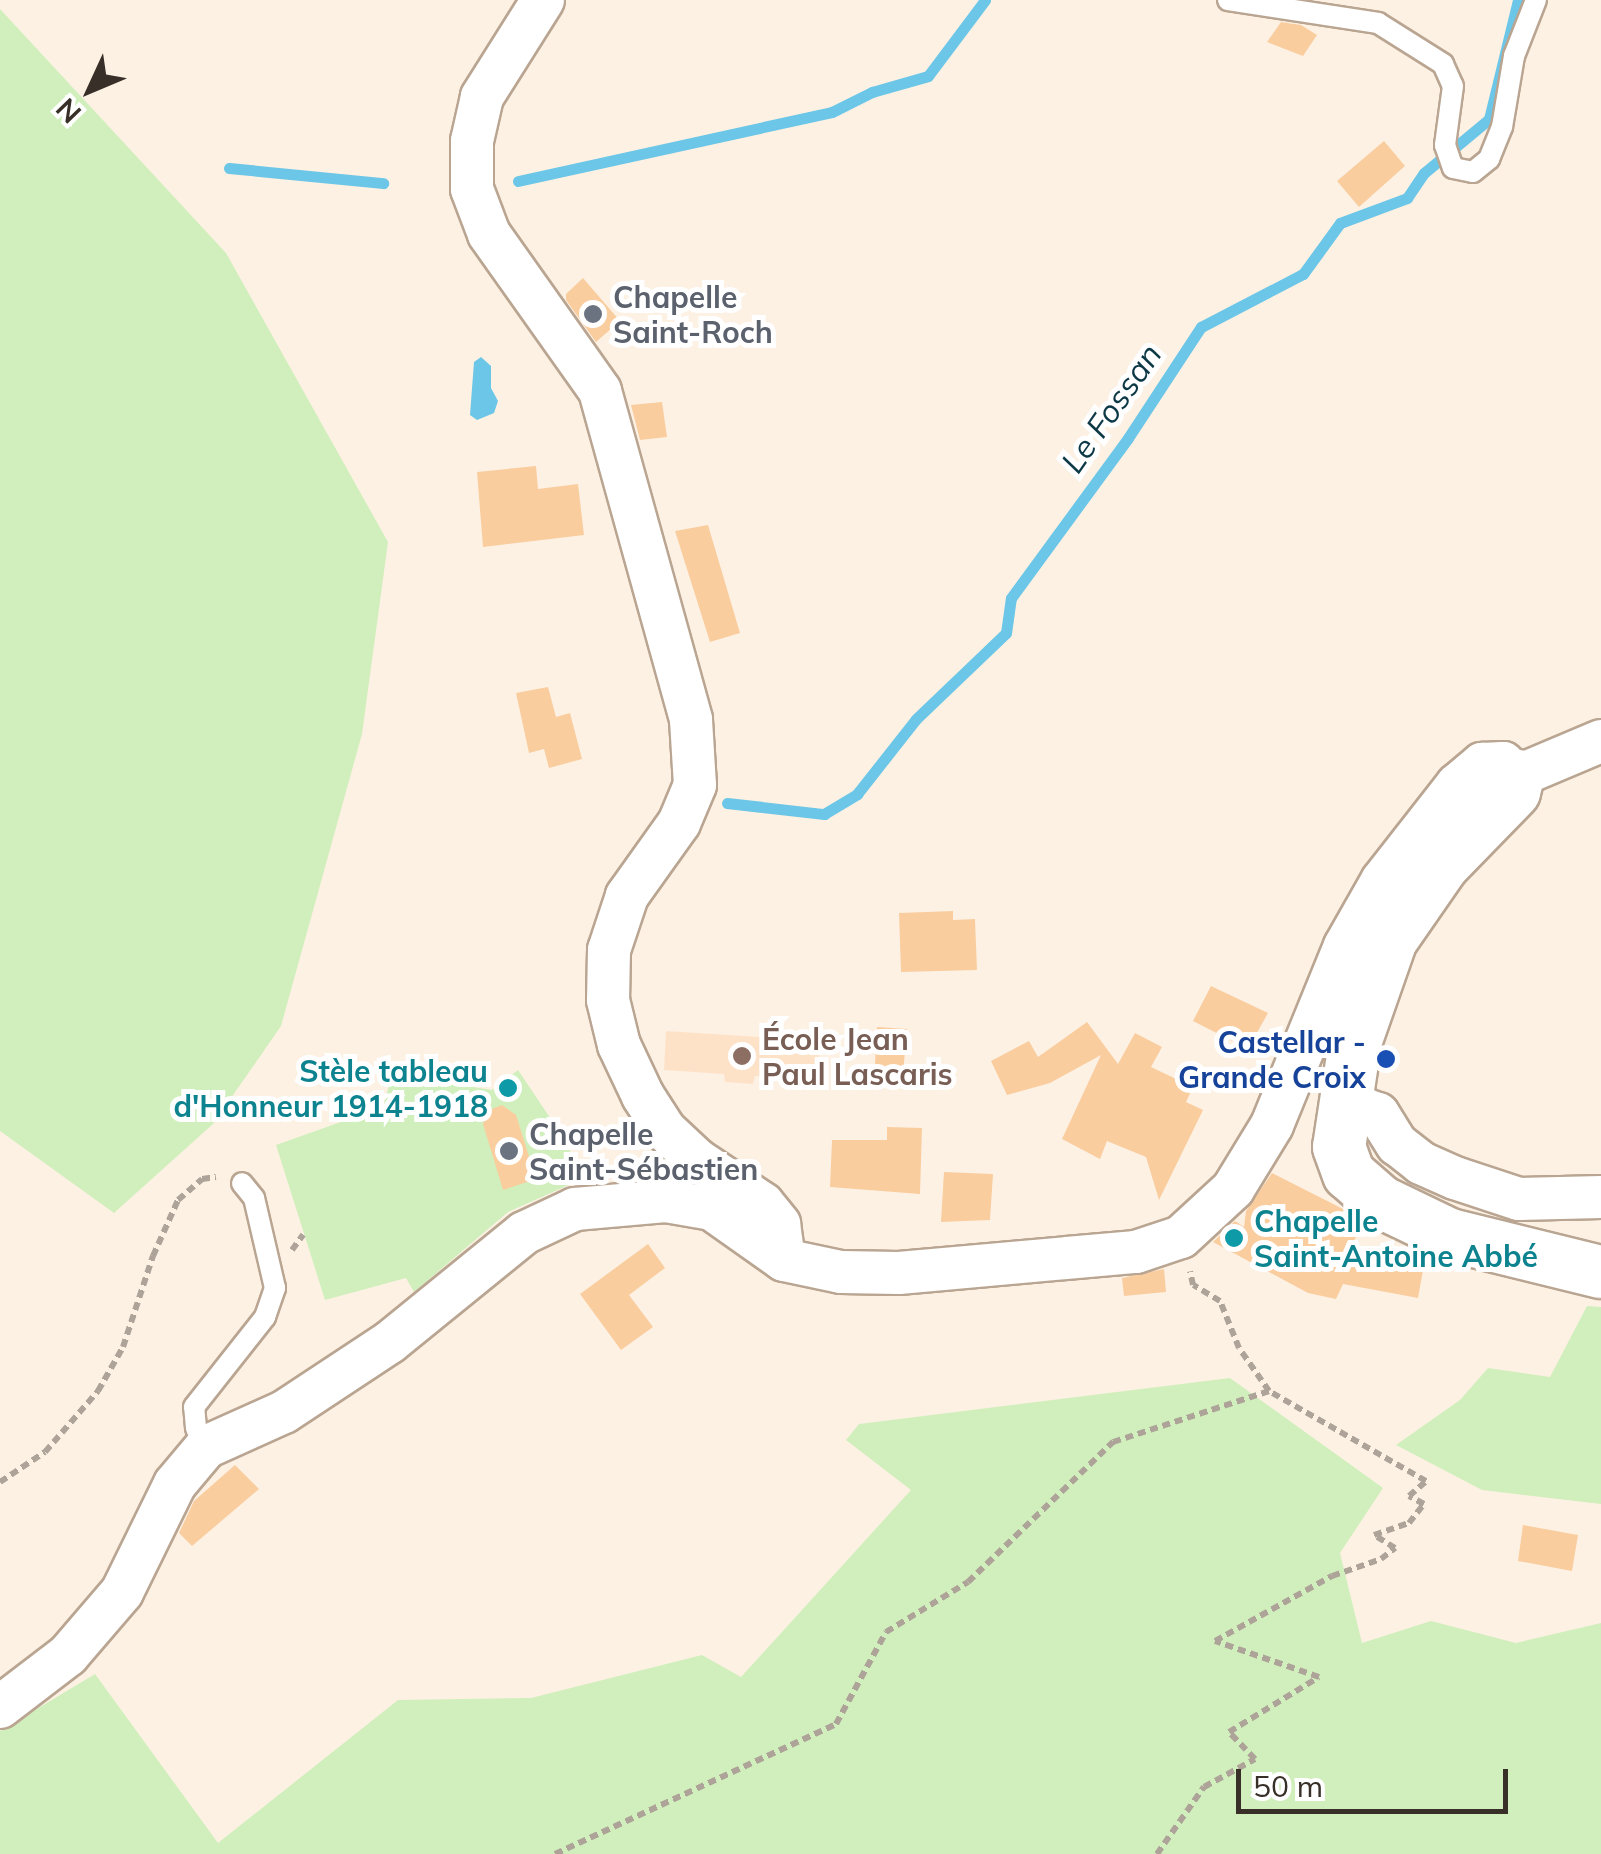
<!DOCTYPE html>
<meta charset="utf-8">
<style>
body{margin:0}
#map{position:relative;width:1601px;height:1854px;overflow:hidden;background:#fdf1e4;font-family:Mulish,sans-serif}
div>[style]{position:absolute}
.built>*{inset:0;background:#fee2c8}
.green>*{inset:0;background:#d1efbc}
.water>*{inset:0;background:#6bc6e7}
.stream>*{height:11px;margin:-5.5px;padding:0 5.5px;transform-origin:5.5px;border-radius:5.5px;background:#6bc6e7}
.building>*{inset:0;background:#facd9f}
.path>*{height:6px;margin-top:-3px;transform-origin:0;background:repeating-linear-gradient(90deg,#ada398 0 8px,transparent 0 13px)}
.roads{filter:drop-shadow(2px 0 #b9a591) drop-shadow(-2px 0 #b9a591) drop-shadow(0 2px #b9a591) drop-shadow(0 -2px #b9a591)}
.service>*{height:20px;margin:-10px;padding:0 10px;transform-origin:10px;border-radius:10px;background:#fff}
.minor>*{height:42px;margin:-21px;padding:0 21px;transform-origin:21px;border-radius:21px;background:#fff}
.tertiary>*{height:52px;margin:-26px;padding:0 26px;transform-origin:26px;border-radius:26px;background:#fff}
.dots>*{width:28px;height:28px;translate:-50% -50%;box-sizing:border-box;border:5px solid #fff;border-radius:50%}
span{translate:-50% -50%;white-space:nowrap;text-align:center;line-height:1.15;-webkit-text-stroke:10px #fff;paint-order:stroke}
.worship-label{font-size:30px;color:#5b616d;font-weight:700}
.left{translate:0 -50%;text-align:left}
.education-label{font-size:30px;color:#785e54;font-weight:700}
.transit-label{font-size:30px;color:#164399;font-weight:700}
.right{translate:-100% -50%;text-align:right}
.culture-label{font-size:30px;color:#0d838f;font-weight:700}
.water-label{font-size:32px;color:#0d3846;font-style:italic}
.north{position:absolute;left:40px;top:40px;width:100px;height:100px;-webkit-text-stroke:8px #fff;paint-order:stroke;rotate:226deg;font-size:28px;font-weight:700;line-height:40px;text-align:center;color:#383028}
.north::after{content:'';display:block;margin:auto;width:35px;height:45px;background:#383028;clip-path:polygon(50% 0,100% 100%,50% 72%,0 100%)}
.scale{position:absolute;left:1236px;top:1769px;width:272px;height:45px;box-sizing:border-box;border:5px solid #383028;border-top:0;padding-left:12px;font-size:30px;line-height:35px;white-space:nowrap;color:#383028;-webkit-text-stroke:8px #fff;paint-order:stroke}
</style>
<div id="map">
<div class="built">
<div style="clip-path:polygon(666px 1031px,821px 1041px,817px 1079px,755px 1076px,753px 1084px,725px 1082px,724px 1074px,664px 1070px)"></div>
</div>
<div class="green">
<div style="clip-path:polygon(0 9px,226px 253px,388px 542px,362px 734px,281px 1026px,213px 1124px,114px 1213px,0 1131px)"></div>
<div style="clip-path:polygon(518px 1070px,567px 1143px,580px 1180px,508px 1212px,414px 1292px,406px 1278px,325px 1300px,276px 1145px,383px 1107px,392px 1074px,492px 1090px)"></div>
<div style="clip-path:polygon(1587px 1306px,1601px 1307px,1601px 1504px,1482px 1490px,1396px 1445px,1460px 1400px,1488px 1368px,1550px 1377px)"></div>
<div style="clip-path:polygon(1230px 1378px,1383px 1488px,1340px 1553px,1362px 1643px,1431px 1621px,1516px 1643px,1601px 1623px,1601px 1854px,0 1854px,0 1731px,95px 1674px,218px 1843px,398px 1700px,531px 1698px,702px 1655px,741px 1677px,911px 1490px,846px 1440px,859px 1424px)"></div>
</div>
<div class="water">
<div style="clip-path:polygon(481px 357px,491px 366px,491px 388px,498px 401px,494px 413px,477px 420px,470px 415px,474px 362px)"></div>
</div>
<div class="stream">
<div style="left:229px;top:168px;width:155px;rotate:5.6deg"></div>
<div style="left:518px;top:181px;width:321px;rotate:-12.4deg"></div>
<div style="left:832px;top:112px;width:45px;rotate:-26.6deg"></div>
<div style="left:872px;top:92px;width:58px;rotate:-15.9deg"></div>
<div style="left:928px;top:76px;width:95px;rotate:-53.1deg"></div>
<div style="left:727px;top:803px;width:98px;rotate:6.5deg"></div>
<div style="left:824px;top:814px;width:39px;rotate:-31deg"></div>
<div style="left:857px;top:794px;width:95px;rotate:-51.8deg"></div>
<div style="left:916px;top:719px;width:124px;rotate:-43.7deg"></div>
<div style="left:1006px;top:633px;width:35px;rotate:-82deg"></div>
<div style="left:1011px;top:598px;width:198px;rotate:-53.8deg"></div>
<div style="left:1128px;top:438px;width:133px;rotate:-56.7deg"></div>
<div style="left:1201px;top:327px;width:115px;rotate:-27.5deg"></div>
<div style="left:1303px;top:274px;width:63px;rotate:-54deg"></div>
<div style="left:1340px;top:223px;width:72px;rotate:-20.5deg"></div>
<div style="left:1407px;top:198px;width:30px;rotate:-56deg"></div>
<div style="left:1424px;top:173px;width:85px;rotate:-39.7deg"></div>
<div style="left:1489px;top:119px;width:122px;rotate:-76.3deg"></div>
</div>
<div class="building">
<div style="clip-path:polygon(1281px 22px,1301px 25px,1317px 35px,1303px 56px,1267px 42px)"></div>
<div style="clip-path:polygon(1384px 141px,1405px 166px,1359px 207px,1337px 181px)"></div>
<div style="clip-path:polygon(583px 278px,620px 321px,596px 342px,566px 300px,566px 294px)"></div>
<div style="clip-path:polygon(662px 402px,667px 437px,640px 440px,631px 405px)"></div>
<div style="clip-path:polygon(536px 466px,538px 489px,578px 484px,584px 535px,483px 547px,477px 472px)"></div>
<div style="clip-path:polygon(708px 525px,740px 633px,710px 642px,675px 531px)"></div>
<div style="clip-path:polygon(548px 687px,556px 717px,570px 713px,582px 759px,549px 768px,544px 749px,529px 753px,516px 693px)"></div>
<div style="clip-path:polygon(953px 911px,953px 920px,975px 919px,977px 970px,901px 972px,899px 913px)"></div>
<div style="clip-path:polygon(1211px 986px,1268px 1013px,1248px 1049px,1193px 1021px)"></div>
<div style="clip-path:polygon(1087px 1022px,1118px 1064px,1135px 1033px,1162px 1047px,1151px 1067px,1193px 1087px,1186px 1102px,1203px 1110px,1159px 1200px,1146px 1157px,1107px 1141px,1100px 1159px,1062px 1139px,1101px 1055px,1050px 1083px,1007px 1095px,991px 1061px,1029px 1041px,1038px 1057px)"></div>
<div style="clip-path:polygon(877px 1027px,907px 1029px,902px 1085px,874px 1083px)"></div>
<div style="clip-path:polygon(502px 1105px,516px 1115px,536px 1179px,503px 1190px,483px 1124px,487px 1111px)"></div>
<div style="clip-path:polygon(887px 1127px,922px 1128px,920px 1194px,830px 1187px,832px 1140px,887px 1140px)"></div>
<div style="clip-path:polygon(944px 1172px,993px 1174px,990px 1220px,941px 1222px)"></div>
<div style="clip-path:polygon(1272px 1173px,1343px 1209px,1362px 1225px,1351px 1247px,1425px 1259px,1418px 1298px,1343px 1284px,1336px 1299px,1308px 1293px,1213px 1242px,1235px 1221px,1244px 1227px,1246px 1211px)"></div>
<div style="clip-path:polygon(648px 1244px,665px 1268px,629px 1295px,653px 1327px,621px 1350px,580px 1294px)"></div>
<div style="clip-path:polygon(1164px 1269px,1166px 1292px,1124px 1296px,1122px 1278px)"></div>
<div style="clip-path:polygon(235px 1465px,259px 1489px,192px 1546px,179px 1533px,194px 1501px)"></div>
<div style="clip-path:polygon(1523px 1525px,1578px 1535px,1572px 1571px,1518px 1561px)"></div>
</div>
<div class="path">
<div style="left:292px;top:1250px;width:19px;rotate:-54deg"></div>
<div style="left:0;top:1482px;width:54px;rotate:-33.7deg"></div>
<div style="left:45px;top:1452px;width:81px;rotate:-49deg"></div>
<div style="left:98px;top:1391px;width:51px;rotate:-60.4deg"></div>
<div style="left:123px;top:1347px;width:96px;rotate:-71.8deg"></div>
<div style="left:153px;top:1256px;width:61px;rotate:-65.9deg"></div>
<div style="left:178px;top:1200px;width:32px;rotate:-41deg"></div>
<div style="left:202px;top:1179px;width:14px;rotate:-8deg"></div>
<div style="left:555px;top:1854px;width:310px;rotate:-24.8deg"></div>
<div style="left:836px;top:1724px;width:105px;rotate:-61.5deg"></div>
<div style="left:886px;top:1632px;width:96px;rotate:-31.4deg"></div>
<div style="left:968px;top:1582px;width:202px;rotate:-44deg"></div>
<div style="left:1113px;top:1442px;width:164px;rotate:-18.1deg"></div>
<div style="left:1157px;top:1854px;width:82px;rotate:-55deg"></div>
<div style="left:1204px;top:1787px;width:58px;rotate:-28.8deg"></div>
<div style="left:1255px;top:1759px;width:37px;rotate:-134deg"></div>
<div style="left:1229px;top:1732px;width:105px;rotate:-31.4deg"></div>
<div style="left:1319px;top:1677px;width:110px;rotate:-160.9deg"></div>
<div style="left:1215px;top:1641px;width:134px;rotate:-29.1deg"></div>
<div style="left:1332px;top:1576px;width:52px;rotate:-19.1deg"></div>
<div style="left:1381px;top:1559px;width:18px;rotate:-38deg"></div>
<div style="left:1395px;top:1548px;width:25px;rotate:-148deg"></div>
<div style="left:1374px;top:1535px;width:37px;rotate:-19deg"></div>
<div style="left:1409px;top:1523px;width:24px;rotate:-52deg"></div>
<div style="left:1424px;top:1504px;width:17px;rotate:-152deg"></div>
<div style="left:1409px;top:1496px;width:23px;rotate:-41deg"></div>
<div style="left:1426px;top:1481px;width:181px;rotate:-150.2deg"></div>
<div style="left:1269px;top:1391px;width:52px;rotate:-124.9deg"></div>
<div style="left:1239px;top:1348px;width:51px;rotate:-112deg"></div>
<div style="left:1220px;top:1301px;width:31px;rotate:-149deg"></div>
<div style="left:1193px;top:1285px;width:14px;rotate:-102deg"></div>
</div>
<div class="roads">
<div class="service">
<div style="left:1228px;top:0;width:152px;rotate:8.7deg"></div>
<div style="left:1378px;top:23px;width:77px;rotate:32.2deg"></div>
<div style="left:1443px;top:64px;width:24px;rotate:66deg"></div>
<div style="left:1453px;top:86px;width:60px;rotate:97.7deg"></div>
<div style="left:1445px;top:145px;width:24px;rotate:71deg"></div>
<div style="left:1453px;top:168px;width:20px;rotate:11deg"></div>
<div style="left:1473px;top:172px;width:21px;rotate:-39deg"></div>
<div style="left:1489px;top:159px;width:35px;rotate:-68deg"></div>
<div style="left:1502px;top:127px;width:72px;rotate:-80.4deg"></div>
<div style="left:1514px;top:56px;width:60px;rotate:-68.6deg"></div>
<div style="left:206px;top:1447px;width:21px;rotate:-118deg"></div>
<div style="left:196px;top:1428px;width:21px;rotate:-95deg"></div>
<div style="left:194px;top:1407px;width:115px;rotate:-51.7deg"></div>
<div style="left:265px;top:1317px;width:31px;rotate:-71deg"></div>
<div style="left:275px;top:1288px;width:92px;rotate:-103.1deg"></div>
<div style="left:254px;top:1198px;width:19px;rotate:-129deg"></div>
</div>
<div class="minor">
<div style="left:543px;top:0;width:115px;rotate:122.2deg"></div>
<div style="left:482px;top:97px;width:45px;rotate:102.8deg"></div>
<div style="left:472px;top:141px;width:48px;rotate:90deg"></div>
<div style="left:472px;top:189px;width:48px;rotate:69.3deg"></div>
<div style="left:489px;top:234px;width:192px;rotate:54.7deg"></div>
<div style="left:600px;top:391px;width:341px;rotate:74.5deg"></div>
<div style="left:691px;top:720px;width:65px;rotate:86.5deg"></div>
<div style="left:695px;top:785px;width:41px;rotate:112.8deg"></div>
<div style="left:679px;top:823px;width:90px;rotate:125.5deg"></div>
<div style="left:627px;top:896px;width:57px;rotate:108.4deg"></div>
<div style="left:609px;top:950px;width:50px;rotate:91.1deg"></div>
<div style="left:608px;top:1000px;width:46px;rotate:76.3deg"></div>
<div style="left:619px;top:1045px;width:56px;rotate:64.8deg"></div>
<div style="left:643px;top:1096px;width:40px;rotate:57.1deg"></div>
<div style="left:665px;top:1130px;width:44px;rotate:43.2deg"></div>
<div style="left:697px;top:1160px;width:79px;rotate:33.7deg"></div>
<div style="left:763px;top:1204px;width:26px;rotate:51deg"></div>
<div style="left:779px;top:1224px;width:36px;rotate:82deg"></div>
<div style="left:1347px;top:1103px;width:33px;rotate:20deg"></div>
<div style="left:1378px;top:1114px;width:36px;rotate:58deg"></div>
<div style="left:1397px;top:1144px;width:31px;rotate:38deg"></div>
<div style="left:1421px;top:1163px;width:37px;rotate:24deg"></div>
<div style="left:1455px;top:1178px;width:67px;rotate:18.2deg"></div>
<div style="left:1519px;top:1199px;width:82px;rotate:-1.4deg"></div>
<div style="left:0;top:1707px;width:86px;rotate:-37.4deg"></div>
<div style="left:68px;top:1655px;width:83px;rotate:-49.4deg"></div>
<div style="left:122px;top:1592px;width:120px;rotate:-63.9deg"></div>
<div style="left:175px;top:1484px;width:48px;rotate:-50deg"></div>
<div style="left:206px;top:1447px;width:85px;rotate:-24.2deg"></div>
<div style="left:284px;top:1412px;width:127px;rotate:-33.4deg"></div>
<div style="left:390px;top:1342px;width:173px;rotate:-39.1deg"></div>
<div style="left:524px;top:1233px;width:56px;rotate:-25.2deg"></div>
<div style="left:575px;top:1209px;width:91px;rotate:-5deg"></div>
<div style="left:666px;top:1201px;width:47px;rotate:9.9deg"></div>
<div style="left:712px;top:1209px;width:88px;rotate:35.3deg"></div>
<div style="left:784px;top:1260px;width:58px;rotate:11.9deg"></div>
<div style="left:841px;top:1272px;width:58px;rotate:1deg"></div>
<div style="left:899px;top:1273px;width:238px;rotate:-5.1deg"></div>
<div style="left:1136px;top:1252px;width:47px;rotate:-18.4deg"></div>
<div style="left:1181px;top:1237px;width:71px;rotate:-42.7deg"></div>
<div style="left:1233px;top:1189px;width:75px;rotate:-58.6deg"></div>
<div style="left:1272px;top:1125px;width:193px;rotate:-67.8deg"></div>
<div style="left:1345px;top:946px;width:75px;rotate:-60.4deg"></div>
<div style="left:1382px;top:881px;width:122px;rotate:-52deg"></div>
<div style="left:1457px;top:785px;width:33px;rotate:-40deg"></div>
<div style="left:1482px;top:764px;width:21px;rotate:-3deg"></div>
<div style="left:1503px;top:763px;width:20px;rotate:41deg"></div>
<div style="left:1518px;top:776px;width:90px;rotate:-22.9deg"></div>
</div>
<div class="tertiary">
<div style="left:1518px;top:776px;width:16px;rotate:104deg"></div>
<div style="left:1514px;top:792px;width:102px;rotate:134.2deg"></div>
<div style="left:1443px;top:865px;width:91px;rotate:124.7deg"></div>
<div style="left:1391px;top:940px;width:109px;rotate:109.3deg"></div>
<div style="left:1355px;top:1043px;width:105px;rotate:98.7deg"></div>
<div style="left:1339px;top:1147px;width:29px;rotate:70deg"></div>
<div style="left:1349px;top:1174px;width:43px;rotate:41.2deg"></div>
<div style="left:1381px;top:1202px;width:76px;rotate:25.6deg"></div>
<div style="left:1450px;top:1235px;width:155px;rotate:13.8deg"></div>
</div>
</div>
<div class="dots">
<div style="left:593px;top:314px;background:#6b7280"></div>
<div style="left:742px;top:1056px;background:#8d6e63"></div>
<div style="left:1386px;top:1059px;background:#1a4fb4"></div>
<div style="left:508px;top:1088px;background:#0f9aa8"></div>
<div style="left:509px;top:1151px;background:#6b7280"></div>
<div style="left:1234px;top:1238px;background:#0f9aa8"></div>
</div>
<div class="worship-label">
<span class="left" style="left:613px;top:314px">Chapelle<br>Saint-Roch</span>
<span class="left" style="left:529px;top:1151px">Chapelle<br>Saint-Sébastien</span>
</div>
<div class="education-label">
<span class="left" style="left:762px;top:1056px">École Jean<br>Paul Lascaris</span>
</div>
<div class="transit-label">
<span class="right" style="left:1366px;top:1059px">Castellar -<br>Grande Croix</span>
</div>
<div class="culture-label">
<span class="right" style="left:488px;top:1088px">Stèle tableau<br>d'Honneur 1914-1918</span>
<span class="left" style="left:1254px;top:1238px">Chapelle<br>Saint-Antoine Abbé</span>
</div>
<div class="water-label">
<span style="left:1111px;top:408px;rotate:-55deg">Le Fossan</span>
</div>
<div class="north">N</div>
<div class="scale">50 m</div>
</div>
